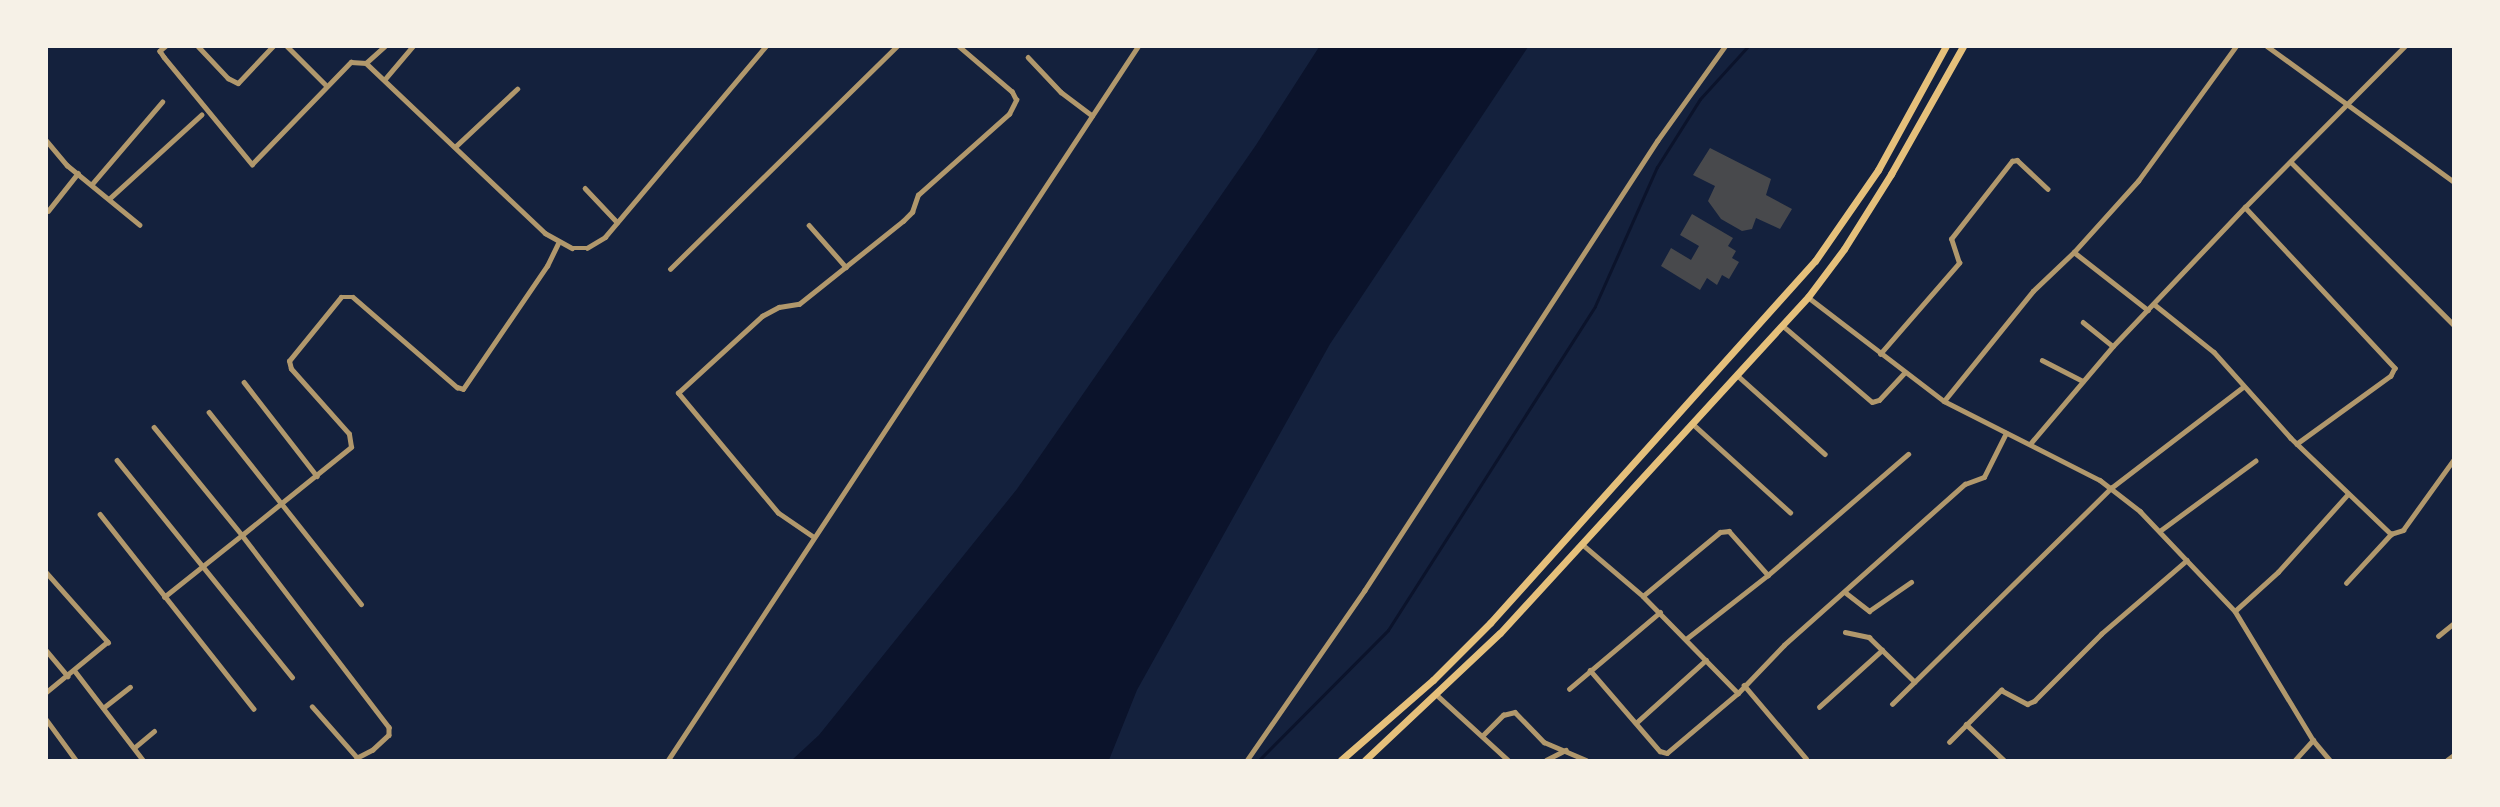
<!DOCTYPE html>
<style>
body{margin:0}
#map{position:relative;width:2500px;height:807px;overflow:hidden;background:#14213d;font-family:Raleway,sans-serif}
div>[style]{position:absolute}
.water>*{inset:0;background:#0b132b}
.stream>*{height:3px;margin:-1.5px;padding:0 1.5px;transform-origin:1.5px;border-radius:1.5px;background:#0b132b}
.building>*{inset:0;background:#48494c}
.minor>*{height:4.5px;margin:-2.25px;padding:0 2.25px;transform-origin:2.25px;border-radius:2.25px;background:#b1986c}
.secondary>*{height:7px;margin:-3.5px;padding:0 3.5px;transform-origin:3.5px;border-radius:3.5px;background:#e5c07b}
span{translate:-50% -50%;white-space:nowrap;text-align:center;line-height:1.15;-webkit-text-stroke:6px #f6f1e7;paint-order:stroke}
.frame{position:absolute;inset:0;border:48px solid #f6f1e7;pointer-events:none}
</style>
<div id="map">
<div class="water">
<div style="clip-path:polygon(1319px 47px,1528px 47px,1330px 344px,1137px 690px,1109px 760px,792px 760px,819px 735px,1017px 489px,1256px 145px)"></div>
</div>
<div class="stream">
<div style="left:1259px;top:760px;width:183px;rotate:-45.2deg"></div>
<div style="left:1388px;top:630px;width:384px;rotate:-57.4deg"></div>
<div style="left:1595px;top:306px;width:152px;rotate:-66deg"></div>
<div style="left:1657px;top:167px;width:80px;rotate:-57.7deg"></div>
<div style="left:1700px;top:99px;width:72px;rotate:-47.8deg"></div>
</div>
<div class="building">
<div style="clip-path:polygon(1710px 148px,1771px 179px,1766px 195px,1792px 209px,1780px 229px,1756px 218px,1752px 229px,1742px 231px,1721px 219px,1708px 201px,1715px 186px,1693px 175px)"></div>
<div style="clip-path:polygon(1692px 214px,1733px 238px,1728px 246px,1736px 251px,1732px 258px,1739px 262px,1729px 279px,1722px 275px,1717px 285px,1707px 278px,1700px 290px,1661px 266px,1671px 248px,1691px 260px,1699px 246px,1680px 235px)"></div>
</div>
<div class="minor">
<div style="left:166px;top:46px;width:8px;rotate:140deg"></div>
<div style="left:160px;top:51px;width:7px;rotate:56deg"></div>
<div style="left:164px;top:57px;width:139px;rotate:50.6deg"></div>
<div style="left:252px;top:164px;width:142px;rotate:-45.9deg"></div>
<div style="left:351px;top:62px;width:15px;rotate:4deg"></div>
<div style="left:366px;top:63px;width:247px;rotate:43.5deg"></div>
<div style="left:545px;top:233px;width:31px;rotate:29deg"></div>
<div style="left:572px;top:248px;width:15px"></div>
<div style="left:587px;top:248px;width:21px;rotate:-31deg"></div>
<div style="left:605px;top:237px;width:250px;rotate:-49.9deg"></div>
<div style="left:198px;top:46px;width:44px;rotate:46.8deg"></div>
<div style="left:228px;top:78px;width:11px;rotate:27deg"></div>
<div style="left:238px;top:83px;width:51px;rotate:-46.6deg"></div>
<div style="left:287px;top:46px;width:54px;rotate:45deg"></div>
<div style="left:2267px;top:46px;width:231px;rotate:36deg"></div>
<div style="left:1028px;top:57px;width:48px;rotate:46.7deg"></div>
<div style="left:1061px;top:92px;width:39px;rotate:37deg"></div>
<div style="left:366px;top:63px;width:25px;rotate:-42deg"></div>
<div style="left:385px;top:79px;width:43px;rotate:-49.7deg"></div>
<div style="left:46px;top:140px;width:33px;rotate:50deg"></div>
<div style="left:67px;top:165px;width:94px;rotate:39.4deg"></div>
<div style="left:455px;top:147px;width:85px;rotate:-43.1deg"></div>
<div style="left:2291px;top:162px;width:231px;rotate:45deg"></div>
<div style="left:92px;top:184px;width:108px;rotate:-49.5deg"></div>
<div style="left:585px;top:188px;width:47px;rotate:46.7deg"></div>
<div style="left:109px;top:199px;width:125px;rotate:-42.4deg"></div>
<div style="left:2245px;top:207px;width:220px;rotate:47deg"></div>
<div style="left:2395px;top:368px;width:9px;rotate:117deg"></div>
<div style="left:2391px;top:376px;width:116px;rotate:144.1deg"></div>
<div style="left:48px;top:211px;width:48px;rotate:-51.7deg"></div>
<div style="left:809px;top:225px;width:56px;rotate:48.6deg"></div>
<div style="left:2074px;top:252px;width:94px;rotate:38.1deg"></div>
<div style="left:670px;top:269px;width:318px;rotate:-44.5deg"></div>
<div style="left:1808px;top:297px;width:171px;rotate:37.4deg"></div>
<div style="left:1944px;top:401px;width:175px;rotate:26.9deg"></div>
<div style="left:2100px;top:480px;width:51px;rotate:37.8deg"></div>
<div style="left:2140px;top:511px;width:138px;rotate:46.5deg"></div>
<div style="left:2235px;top:611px;width:151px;rotate:58.8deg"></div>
<div style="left:2313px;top:740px;width:26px;rotate:50deg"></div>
<div style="left:2154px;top:304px;width:77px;rotate:38.7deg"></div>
<div style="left:2214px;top:352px;width:115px;rotate:48.2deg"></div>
<div style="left:2291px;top:438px;width:139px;rotate:43.8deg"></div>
<div style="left:2391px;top:534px;width:13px;rotate:-18deg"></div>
<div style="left:2403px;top:530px;width:87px;rotate:-54.3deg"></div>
<div style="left:2083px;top:322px;width:38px;rotate:39deg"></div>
<div style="left:1782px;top:325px;width:118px;rotate:40.5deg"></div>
<div style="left:1872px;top:402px;width:7px;rotate:-16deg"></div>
<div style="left:1879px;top:400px;width:37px;rotate:-47deg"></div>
<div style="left:1880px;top:354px;width:121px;rotate:-49deg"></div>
<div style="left:1959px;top:263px;width:25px;rotate:-108deg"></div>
<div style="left:1951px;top:239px;width:99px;rotate:-52deg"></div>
<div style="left:2012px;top:161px;width:5px;rotate:-11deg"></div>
<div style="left:2017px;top:160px;width:42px;rotate:43.1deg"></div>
<div style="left:2042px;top:360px;width:46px;rotate:27.1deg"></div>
<div style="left:1737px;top:375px;width:118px;rotate:41.9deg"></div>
<div style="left:244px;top:382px;width:119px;rotate:52.2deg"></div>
<div style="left:1944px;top:401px;width:141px;rotate:-51deg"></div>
<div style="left:2033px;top:291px;width:57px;rotate:-43.6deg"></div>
<div style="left:2074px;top:252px;width:96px;rotate:-48deg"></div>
<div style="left:2138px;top:181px;width:167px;rotate:-54deg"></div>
<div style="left:209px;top:412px;width:245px;rotate:51.6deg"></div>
<div style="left:1694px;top:425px;width:130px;rotate:42.2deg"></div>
<div style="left:154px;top:427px;width:139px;rotate:50.8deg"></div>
<div style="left:242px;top:535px;width:140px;rotate:-38.9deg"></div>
<div style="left:351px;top:447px;width:13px;rotate:-99deg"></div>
<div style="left:349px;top:434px;width:87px;rotate:-131.7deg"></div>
<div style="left:291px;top:369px;width:8px;rotate:-104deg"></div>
<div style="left:289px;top:361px;width:82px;rotate:-50.9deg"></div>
<div style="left:341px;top:297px;width:12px"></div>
<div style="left:353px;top:297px;width:138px;rotate:40.9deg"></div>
<div style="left:457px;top:387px;width:6px;rotate:18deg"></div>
<div style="left:463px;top:389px;width:149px;rotate:-55.7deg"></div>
<div style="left:547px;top:266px;width:25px;rotate:-64deg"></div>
<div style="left:2030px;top:444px;width:128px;rotate:-49.7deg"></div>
<div style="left:2113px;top:346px;width:192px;rotate:-46.5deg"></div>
<div style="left:2245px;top:207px;width:227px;rotate:-45.2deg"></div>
<div style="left:117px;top:460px;width:279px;rotate:51.1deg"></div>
<div style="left:100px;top:514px;width:248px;rotate:51.7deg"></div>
<div style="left:2161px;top:530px;width:117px;rotate:-36.3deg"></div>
<div style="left:813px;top:537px;width:42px;rotate:-145.6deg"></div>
<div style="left:778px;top:513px;width:156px;rotate:-129.8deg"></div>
<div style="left:678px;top:393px;width:114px;rotate:-42.5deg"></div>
<div style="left:762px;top:316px;width:19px;rotate:-28deg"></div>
<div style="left:779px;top:307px;width:20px;rotate:-9deg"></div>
<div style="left:799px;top:304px;width:133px;rotate:-38.6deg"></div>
<div style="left:903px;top:221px;width:13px;rotate:-45deg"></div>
<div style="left:912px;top:212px;width:18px;rotate:-71deg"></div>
<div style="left:918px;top:195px;width:122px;rotate:-41.7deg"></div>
<div style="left:1009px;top:114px;width:16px;rotate:-63deg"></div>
<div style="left:1016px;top:100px;width:9px;rotate:-117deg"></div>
<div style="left:1012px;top:92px;width:71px;rotate:-139.6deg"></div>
<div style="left:1582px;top:544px;width:80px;rotate:40.4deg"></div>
<div style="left:1643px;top:596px;width:136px;rotate:45.6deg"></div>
<div style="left:46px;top:572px;width:94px;rotate:48.5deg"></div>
<div style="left:108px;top:642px;width:80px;rotate:140.6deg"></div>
<div style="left:2346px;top:583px;width:67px;rotate:-47.4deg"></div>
<div style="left:1845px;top:592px;width:31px;rotate:38deg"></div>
<div style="left:1869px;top:611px;width:51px;rotate:-34.6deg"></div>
<div style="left:1643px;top:596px;width:100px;rotate:-39.7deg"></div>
<div style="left:1720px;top:532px;width:9px;rotate:-6deg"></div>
<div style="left:1729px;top:531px;width:59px;rotate:48.4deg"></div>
<div style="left:164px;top:597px;width:100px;rotate:-38.5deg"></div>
<div style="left:242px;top:535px;width:242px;rotate:52.6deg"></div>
<div style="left:389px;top:727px;width:8px;rotate:90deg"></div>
<div style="left:389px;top:735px;width:22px;rotate:137deg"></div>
<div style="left:373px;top:750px;width:18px;rotate:153deg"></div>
<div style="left:357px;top:758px;width:68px;rotate:-131.4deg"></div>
<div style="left:2235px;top:611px;width:58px;rotate:-42.2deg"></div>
<div style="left:2278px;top:572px;width:103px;rotate:-48.1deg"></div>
<div style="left:1845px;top:632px;width:25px;rotate:12deg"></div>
<div style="left:1869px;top:637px;width:64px;rotate:44.4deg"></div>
<div style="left:2438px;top:636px;width:21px;rotate:-39deg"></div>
<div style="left:1686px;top:639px;width:104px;rotate:-38deg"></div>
<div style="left:1768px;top:575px;width:185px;rotate:-40.8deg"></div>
<div style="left:46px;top:650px;width:34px;rotate:50deg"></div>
<div style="left:1590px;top:670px;width:107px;rotate:49.2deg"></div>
<div style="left:1660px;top:751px;width:7px;rotate:16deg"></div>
<div style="left:1667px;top:753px;width:93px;rotate:-40.2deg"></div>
<div style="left:1738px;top:693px;width:66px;rotate:-46.2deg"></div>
<div style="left:1784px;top:645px;width:242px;rotate:-41.7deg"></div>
<div style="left:1965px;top:484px;width:20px;rotate:-20deg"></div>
<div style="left:1984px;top:477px;width:49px;rotate:-63.4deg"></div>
<div style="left:75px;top:671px;width:112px;rotate:52.6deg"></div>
<div style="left:1744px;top:685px;width:96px;rotate:49.7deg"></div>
<div style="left:1569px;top:689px;width:119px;rotate:-40.2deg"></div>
<div style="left:1438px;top:696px;width:95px;rotate:42.4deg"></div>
<div style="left:1892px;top:704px;width:308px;rotate:-44.6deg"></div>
<div style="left:2111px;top:488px;width:166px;rotate:-37.4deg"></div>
<div style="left:1819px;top:707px;width:85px;rotate:-42.1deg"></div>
<div style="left:103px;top:708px;width:34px;rotate:-38deg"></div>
<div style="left:46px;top:719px;width:51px;rotate:53.8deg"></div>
<div style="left:1636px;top:723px;width:94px;rotate:-42deg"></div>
<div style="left:1966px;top:724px;width:52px;rotate:43.5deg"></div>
<div style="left:1482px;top:736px;width:30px;rotate:-45deg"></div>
<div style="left:1503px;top:715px;width:12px;rotate:-14deg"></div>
<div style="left:1515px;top:712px;width:42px;rotate:46deg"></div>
<div style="left:1544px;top:742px;width:46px;rotate:23.2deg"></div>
<div style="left:1949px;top:742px;width:74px;rotate:-45deg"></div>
<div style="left:2001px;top:690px;width:30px;rotate:28deg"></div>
<div style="left:2027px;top:704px;width:8px;rotate:-23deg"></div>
<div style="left:2034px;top:701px;width:95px;rotate:-45deg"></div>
<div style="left:2101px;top:634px;width:113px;rotate:-40.7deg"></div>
<div style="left:134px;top:748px;width:26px;rotate:-40deg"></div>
<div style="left:668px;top:760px;width:855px;rotate:-56.64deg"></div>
<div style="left:1247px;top:760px;width:206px;rotate:-55.3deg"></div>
<div style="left:1364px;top:591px;width:537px;rotate:-56.93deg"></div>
<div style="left:1657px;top:141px;width:117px;rotate:-54.4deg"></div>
<div style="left:1546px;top:760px;width:22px;rotate:-27deg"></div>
<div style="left:2295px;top:760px;width:27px;rotate:-48deg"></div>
<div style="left:2447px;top:760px;width:9px;rotate:-36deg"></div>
</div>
<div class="secondary">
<div style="left:1341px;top:760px;width:122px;rotate:-41deg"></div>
<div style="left:1433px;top:680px;width:81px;rotate:-45deg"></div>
<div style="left:1490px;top:623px;width:486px;rotate:-48.1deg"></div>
<div style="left:1815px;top:261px;width:111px;rotate:-55.3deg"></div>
<div style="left:1878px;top:170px;width:141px;rotate:-61.3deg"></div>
<div style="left:1365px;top:760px;width:185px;rotate:-43.3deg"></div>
<div style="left:1500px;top:633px;width:456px;rotate:-47.5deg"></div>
<div style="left:1808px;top:297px;width:60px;rotate:-53.1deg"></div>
<div style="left:1844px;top:249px;width:89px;rotate:-57.9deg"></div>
<div style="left:1891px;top:174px;width:147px;rotate:-60.6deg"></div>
</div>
<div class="frame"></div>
</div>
